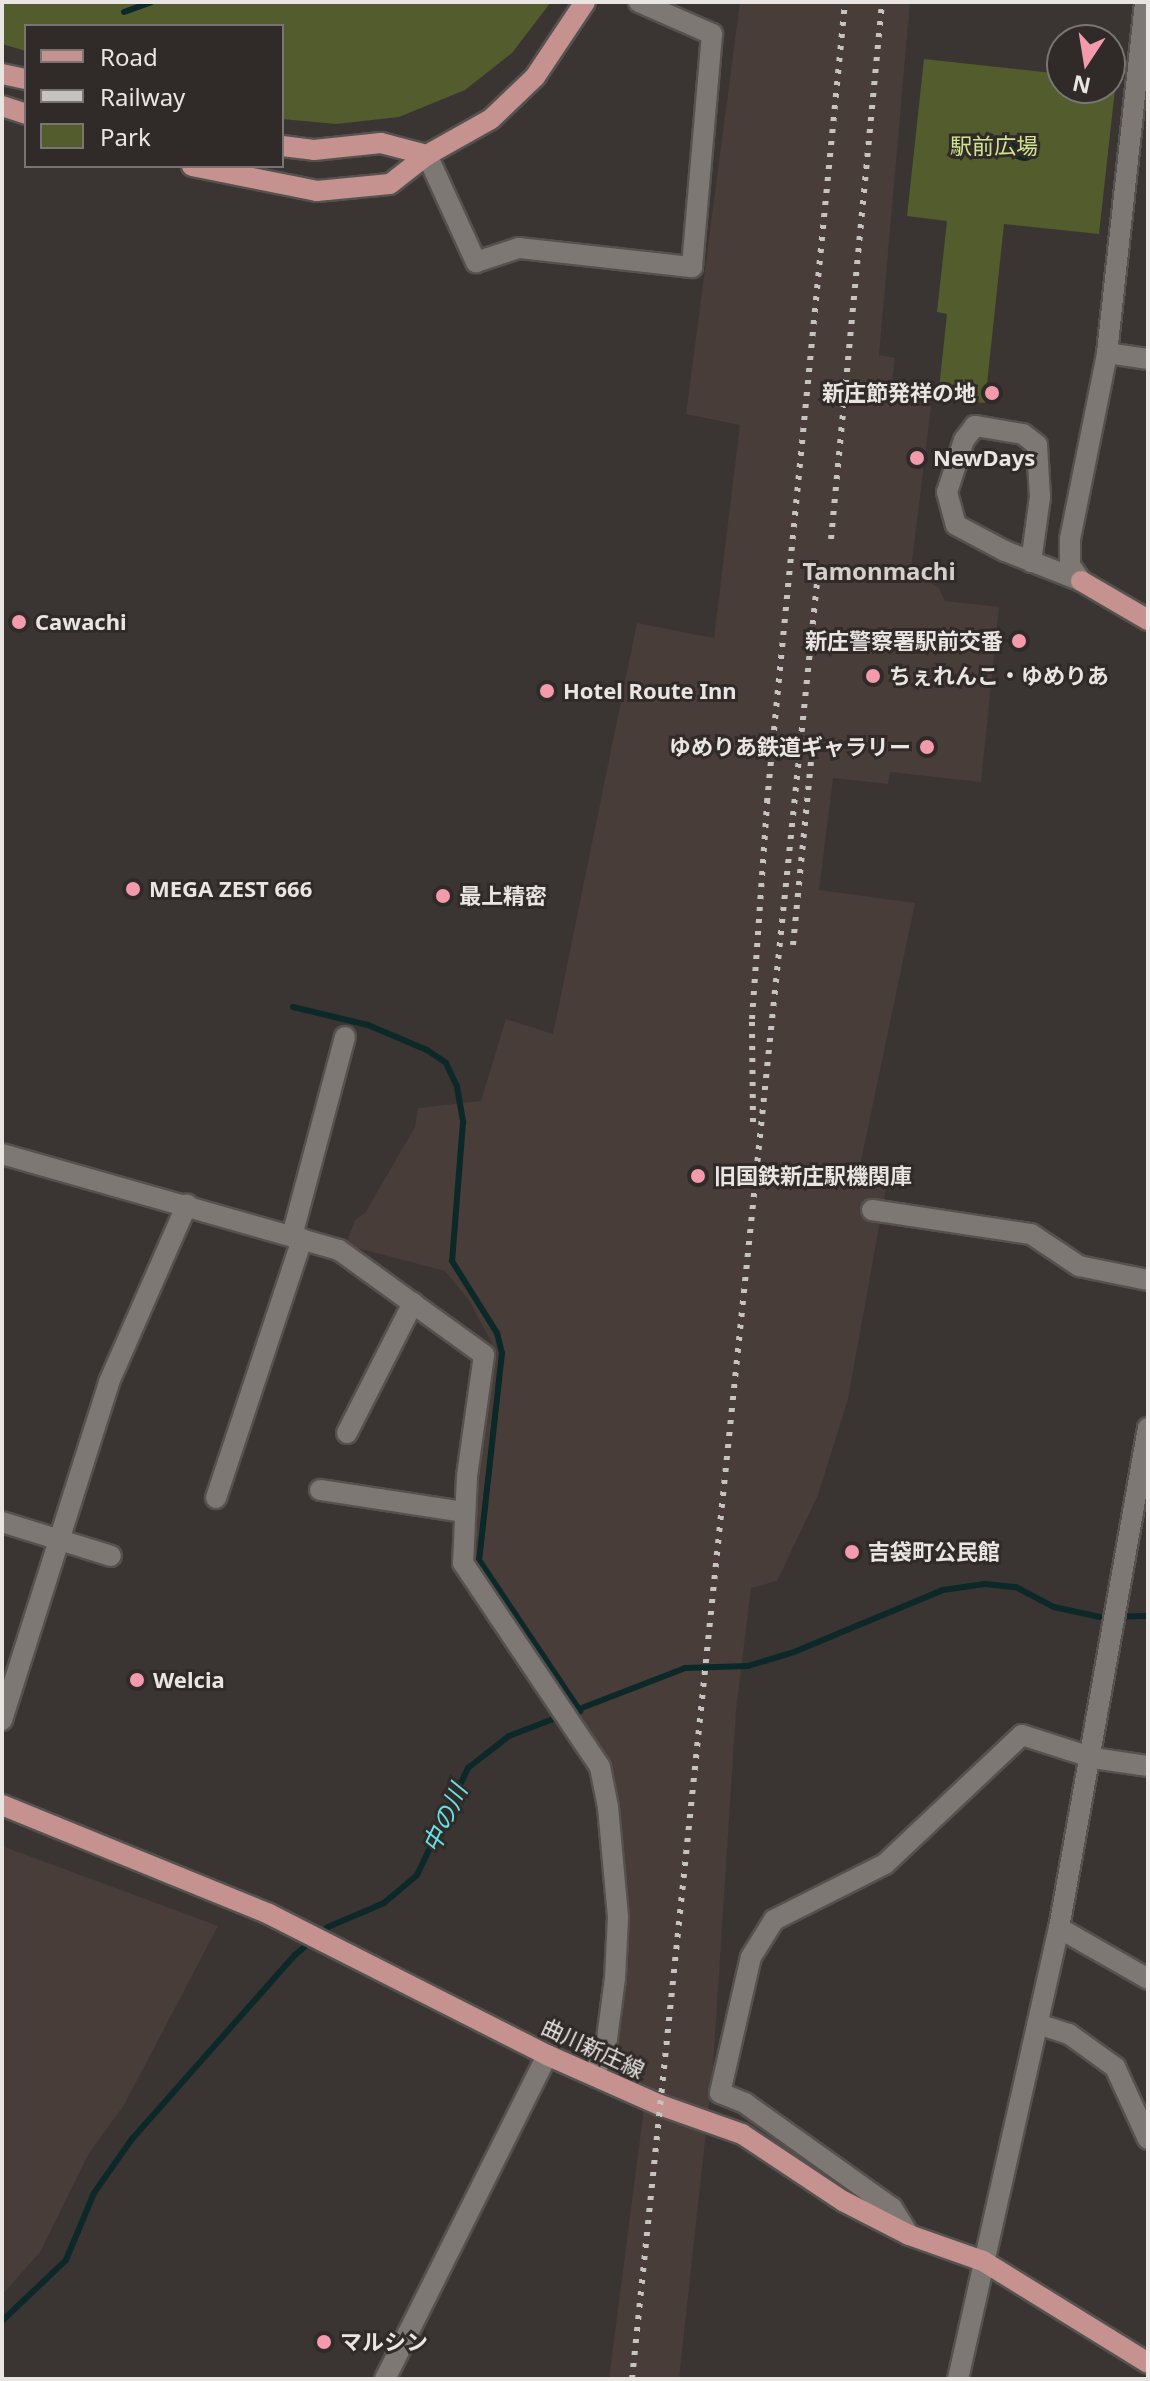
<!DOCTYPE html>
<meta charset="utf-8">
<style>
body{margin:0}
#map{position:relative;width:1150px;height:2381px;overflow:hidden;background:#3a3533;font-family:"Noto Sans","Noto Sans JP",sans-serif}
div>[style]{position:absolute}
.built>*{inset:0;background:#483d38}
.green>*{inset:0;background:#525c2d}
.water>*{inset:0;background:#0d2828}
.round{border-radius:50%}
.stream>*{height:6px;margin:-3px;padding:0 3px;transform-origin:3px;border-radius:3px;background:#0d2828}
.roads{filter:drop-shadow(2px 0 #55514e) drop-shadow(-2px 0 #55514e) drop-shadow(0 2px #55514e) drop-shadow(0 -2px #55514e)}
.minor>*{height:20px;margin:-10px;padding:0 10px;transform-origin:10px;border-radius:10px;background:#7e7875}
.major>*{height:20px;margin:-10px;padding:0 10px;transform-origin:10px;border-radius:10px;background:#c6928f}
.rail>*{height:6px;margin-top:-3px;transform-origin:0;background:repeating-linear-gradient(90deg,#c6c3c1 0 4px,transparent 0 12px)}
.dots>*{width:22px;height:22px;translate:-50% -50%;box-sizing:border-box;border:4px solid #302b29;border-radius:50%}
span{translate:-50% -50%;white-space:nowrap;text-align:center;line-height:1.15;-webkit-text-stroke:6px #302b29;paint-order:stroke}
.park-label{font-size:22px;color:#d2e690}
.poi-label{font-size:22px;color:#e8e5e3;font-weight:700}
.right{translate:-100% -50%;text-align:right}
.left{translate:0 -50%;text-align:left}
.street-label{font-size:22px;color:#e8e5e3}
.neighbourhood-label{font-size:24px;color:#d5cecb;font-weight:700}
.water-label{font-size:24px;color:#66e4e7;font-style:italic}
.frame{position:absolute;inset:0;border:4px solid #e8e5e3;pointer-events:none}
.legend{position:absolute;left:24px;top:24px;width:260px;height:144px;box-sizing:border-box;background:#302b29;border:2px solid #7a7573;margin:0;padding:10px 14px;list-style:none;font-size:24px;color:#e8e5e3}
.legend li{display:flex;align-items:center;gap:16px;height:40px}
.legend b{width:40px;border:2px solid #7a7573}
.north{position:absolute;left:1046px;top:24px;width:80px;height:80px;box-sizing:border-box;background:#302b29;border:2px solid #7a7573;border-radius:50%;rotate:192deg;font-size:22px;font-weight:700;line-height:32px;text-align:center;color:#e8e5e3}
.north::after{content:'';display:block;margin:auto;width:28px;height:36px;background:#f39aac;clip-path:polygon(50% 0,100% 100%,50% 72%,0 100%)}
</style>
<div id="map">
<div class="built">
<div style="clip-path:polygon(740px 2px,910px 2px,879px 355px,895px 358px,892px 382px,907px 384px,905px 399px,931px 406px,911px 570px,939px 588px,945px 601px,999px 607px,981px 782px,890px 772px,888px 784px,833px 778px,819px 890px,915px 903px,857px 1180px,886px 1188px,848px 1399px,818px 1495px,777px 1581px,751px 1588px,736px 1710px,713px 2067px,679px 2379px,609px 2379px,647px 2085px,623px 2075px,612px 2034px,615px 1800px,475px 1567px,470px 1548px,494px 1347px,469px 1300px,445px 1271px,346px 1245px,355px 1220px,365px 1213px,415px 1127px,418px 1108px,481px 1101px,506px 1019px,553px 1034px,637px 623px,714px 638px,740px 425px,686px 414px)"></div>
<div style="clip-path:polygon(2px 1846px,218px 1926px,124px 2105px,89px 2153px,40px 2252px,2px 2295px)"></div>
</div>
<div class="green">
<div style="clip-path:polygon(2px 2px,551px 2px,512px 53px,465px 90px,399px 117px,336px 124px,282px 119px,282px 26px,26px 26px,26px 51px,2px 44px)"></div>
<div style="clip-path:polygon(924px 59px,1062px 74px,1062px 88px,1110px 88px,1110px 79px,1116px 80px,1099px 234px,1004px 224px,985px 403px,938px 398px,947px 314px,937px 312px,947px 221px,907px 216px)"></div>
</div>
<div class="water">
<div class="round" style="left:1010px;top:133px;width:28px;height:28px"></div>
</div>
<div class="stream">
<div style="left:124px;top:12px;width:29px;rotate:-20deg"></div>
<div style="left:293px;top:1007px;width:77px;rotate:13.5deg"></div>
<div style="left:368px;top:1025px;width:64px;rotate:23deg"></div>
<div style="left:427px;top:1050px;width:23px;rotate:34deg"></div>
<div style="left:446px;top:1063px;width:26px;rotate:65deg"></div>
<div style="left:457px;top:1087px;width:36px;rotate:80deg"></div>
<div style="left:463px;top:1122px;width:139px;rotate:94.5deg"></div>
<div style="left:452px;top:1261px;width:85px;rotate:58deg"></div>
<div style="left:497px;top:1333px;width:21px;rotate:76deg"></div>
<div style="left:502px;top:1353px;width:208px;rotate:96.3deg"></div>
<div style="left:479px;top:1560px;width:182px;rotate:56.2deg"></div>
<div style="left:2px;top:2321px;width:88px;rotate:-43.6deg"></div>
<div style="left:66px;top:2260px;width:73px;rotate:-67.3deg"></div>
<div style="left:94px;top:2193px;width:66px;rotate:-54.9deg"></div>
<div style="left:132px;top:2139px;width:246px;rotate:-48.5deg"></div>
<div style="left:295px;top:1955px;width:43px;rotate:-40.3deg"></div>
<div style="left:328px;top:1927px;width:61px;rotate:-23.2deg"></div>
<div style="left:384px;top:1903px;width:43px;rotate:-40.3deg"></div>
<div style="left:417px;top:1875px;width:119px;rotate:-64.5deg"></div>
<div style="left:468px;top:1768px;width:52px;rotate:-38deg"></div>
<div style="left:509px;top:1736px;width:189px;rotate:-21.1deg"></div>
<div style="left:685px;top:1668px;width:63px;rotate:-1.8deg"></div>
<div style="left:748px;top:1666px;width:48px;rotate:-16.9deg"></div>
<div style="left:794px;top:1652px;width:161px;rotate:-22.6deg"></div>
<div style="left:943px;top:1590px;width:42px;rotate:-8.1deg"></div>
<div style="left:985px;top:1584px;width:31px;rotate:6deg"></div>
<div style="left:1016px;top:1587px;width:43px;rotate:27.8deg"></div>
<div style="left:1054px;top:1607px;width:47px;rotate:12.3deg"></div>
<div style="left:1100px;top:1617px;width:48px;rotate:-1.2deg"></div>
</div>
<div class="roads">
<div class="minor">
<div style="left:427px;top:155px;width:118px;rotate:65.4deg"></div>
<div style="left:476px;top:262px;width:45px;rotate:-18deg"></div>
<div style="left:519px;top:248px;width:174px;rotate:6.3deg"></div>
<div style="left:692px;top:267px;width:234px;rotate:-85.1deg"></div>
<div style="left:712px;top:34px;width:80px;rotate:-156.3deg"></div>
<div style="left:1107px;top:353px;width:41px;rotate:8.3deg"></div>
<div style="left:1031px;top:562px;width:66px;rotate:-82.1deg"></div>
<div style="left:1040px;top:497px;width:52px;rotate:-93.3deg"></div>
<div style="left:1037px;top:445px;width:18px;rotate:-142deg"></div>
<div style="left:1023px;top:434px;width:49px;rotate:-170.5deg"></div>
<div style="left:975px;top:426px;width:18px;rotate:128deg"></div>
<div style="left:964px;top:440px;width:55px;rotate:108.1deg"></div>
<div style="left:947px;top:492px;width:34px;rotate:75deg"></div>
<div style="left:956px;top:525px;width:55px;rotate:28deg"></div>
<div style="left:1005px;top:551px;width:82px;rotate:21.5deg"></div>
<div style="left:1081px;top:581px;width:19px;rotate:-125deg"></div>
<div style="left:1070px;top:565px;width:26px;rotate:-90deg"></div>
<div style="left:1070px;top:539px;width:190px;rotate:-78.7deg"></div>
<div style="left:1107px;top:353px;width:353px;rotate:-83.8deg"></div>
<div style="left:2px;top:1154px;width:350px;rotate:15.9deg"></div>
<div style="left:339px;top:1250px;width:179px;rotate:35.9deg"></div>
<div style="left:484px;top:1355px;width:122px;rotate:98deg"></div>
<div style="left:467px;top:1476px;width:87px;rotate:92.6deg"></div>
<div style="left:463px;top:1563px;width:246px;rotate:56.1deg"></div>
<div style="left:600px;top:1767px;width:41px;rotate:78.7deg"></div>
<div style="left:608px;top:1807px;width:110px;rotate:84.8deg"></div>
<div style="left:618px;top:1917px;width:61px;rotate:92.8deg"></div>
<div style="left:615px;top:1978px;width:62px;rotate:97.5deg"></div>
<div style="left:607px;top:2039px;width:39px;rotate:109deg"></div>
<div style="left:872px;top:1210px;width:161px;rotate:8.6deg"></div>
<div style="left:1031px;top:1234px;width:58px;rotate:33.7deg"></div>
<div style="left:1079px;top:1266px;width:70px;rotate:11.5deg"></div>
<div style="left:292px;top:1236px;width:206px;rotate:-75.1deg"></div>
<div style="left:347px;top:1433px;width:146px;rotate:-63.1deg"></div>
<div style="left:320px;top:1490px;width:146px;rotate:8.7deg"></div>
<div style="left:216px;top:1498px;width:273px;rotate:-71.6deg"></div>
<div style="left:2px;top:1522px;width:114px;rotate:17.3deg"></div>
<div style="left:2px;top:1720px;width:355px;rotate:-72.4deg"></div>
<div style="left:109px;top:1382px;width:194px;rotate:-66.3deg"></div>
<div style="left:1059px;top:1928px;width:103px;rotate:29.8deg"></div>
<div style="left:1038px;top:2024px;width:33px;rotate:18deg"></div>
<div style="left:1069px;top:2034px;width:57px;rotate:35.7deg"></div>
<div style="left:1115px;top:2067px;width:79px;rotate:65.4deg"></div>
<div style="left:909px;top:2235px;width:32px;rotate:-122deg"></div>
<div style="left:892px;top:2208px;width:181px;rotate:-144.5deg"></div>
<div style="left:745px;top:2103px;width:27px;rotate:-158deg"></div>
<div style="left:720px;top:2093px;width:139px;rotate:-77.2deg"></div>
<div style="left:751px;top:1957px;width:44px;rotate:-58.1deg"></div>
<div style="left:774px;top:1920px;width:124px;rotate:-26.8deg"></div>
<div style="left:885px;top:1864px;width:188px;rotate:-43.3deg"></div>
<div style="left:1022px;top:1735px;width:75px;rotate:17.9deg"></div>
<div style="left:1093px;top:1758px;width:56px;rotate:8.3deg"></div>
<div style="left:385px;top:2379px;width:362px;rotate:-63.4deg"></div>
<div style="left:958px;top:2379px;width:462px;rotate:-77.4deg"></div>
<div style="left:1059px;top:1928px;width:508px;rotate:-79.91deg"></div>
</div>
<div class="major">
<div style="left:2px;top:74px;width:25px;rotate:12deg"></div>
<div style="left:2px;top:106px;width:25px;rotate:18deg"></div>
<div style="left:282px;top:146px;width:32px;rotate:7deg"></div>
<div style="left:314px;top:150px;width:67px;rotate:-6deg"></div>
<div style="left:381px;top:143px;width:48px;rotate:14.6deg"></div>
<div style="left:192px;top:166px;width:127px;rotate:11.3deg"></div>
<div style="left:317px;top:191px;width:73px;rotate:-5.5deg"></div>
<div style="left:390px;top:184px;width:47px;rotate:-38.1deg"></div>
<div style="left:427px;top:155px;width:73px;rotate:-29.4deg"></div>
<div style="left:491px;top:119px;width:61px;rotate:-43.7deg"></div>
<div style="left:535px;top:77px;width:90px;rotate:-56.3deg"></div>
<div style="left:1081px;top:581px;width:78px;rotate:30.2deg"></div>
<div style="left:2px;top:1805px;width:288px;rotate:22.2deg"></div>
<div style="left:269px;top:1914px;width:312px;rotate:26.9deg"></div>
<div style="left:547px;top:2055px;width:124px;rotate:23.9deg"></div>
<div style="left:660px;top:2105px;width:87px;rotate:19.5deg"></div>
<div style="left:742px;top:2134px;width:121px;rotate:33.6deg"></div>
<div style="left:843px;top:2201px;width:74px;rotate:27.3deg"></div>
<div style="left:909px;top:2235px;width:78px;rotate:19.4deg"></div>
<div style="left:983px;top:2261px;width:194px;rotate:31.7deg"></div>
</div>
</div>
<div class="rail">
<div style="left:831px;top:539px;width:539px;rotate:-84.57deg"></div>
<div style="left:793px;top:945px;width:184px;rotate:-84.4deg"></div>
<div style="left:753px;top:1122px;width:103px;rotate:-90.6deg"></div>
<div style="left:752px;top:1019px;width:218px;rotate:-86deg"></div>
<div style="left:767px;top:802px;width:804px;rotate:-84.43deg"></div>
<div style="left:632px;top:2379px;width:1817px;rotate:-84.12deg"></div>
</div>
<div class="dots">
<div style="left:992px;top:393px;background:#f39aac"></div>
<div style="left:917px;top:458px;background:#f39aac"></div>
<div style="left:19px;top:622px;background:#f39aac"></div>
<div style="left:1019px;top:641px;background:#f39aac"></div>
<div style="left:873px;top:676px;background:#f39aac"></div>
<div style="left:547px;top:691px;background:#f39aac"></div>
<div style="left:927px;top:747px;background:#f39aac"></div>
<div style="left:133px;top:889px;background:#f39aac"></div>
<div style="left:443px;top:896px;background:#f39aac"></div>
<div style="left:698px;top:1176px;background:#f39aac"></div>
<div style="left:852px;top:1552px;background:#f39aac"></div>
<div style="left:137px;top:1680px;background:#f39aac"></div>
<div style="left:324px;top:2342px;background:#f39aac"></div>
</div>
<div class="park-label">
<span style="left:994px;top:146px">駅前広場</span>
</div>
<div class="poi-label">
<span class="right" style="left:976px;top:393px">新庄節発祥の地</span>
<span class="left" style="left:933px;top:458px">NewDays</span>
<span class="left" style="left:35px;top:622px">Cawachi</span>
<span class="right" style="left:1003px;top:641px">新庄警察署駅前交番</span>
<span class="left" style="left:889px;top:676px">ちぇれんこ・ゆめりあ</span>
<span class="left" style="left:563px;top:691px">Hotel Route Inn</span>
<span class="right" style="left:911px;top:747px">ゆめりあ鉄道ギャラリー</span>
<span class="left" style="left:149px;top:889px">MEGA ZEST 666</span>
<span class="left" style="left:459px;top:896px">最上精密</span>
<span class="left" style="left:714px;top:1176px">旧国鉄新庄駅機関庫</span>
<span class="left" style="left:868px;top:1552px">吉袋町公民館</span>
<span class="left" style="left:153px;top:1680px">Welcia</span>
<span class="left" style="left:340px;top:2342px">マルシン</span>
</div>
<div class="street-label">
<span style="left:593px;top:2048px;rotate:25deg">曲川新庄線</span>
</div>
<div class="neighbourhood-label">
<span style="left:879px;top:571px">Tamonmachi</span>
</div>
<div class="water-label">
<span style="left:444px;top:1818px;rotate:-65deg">中の川</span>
</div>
<div class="frame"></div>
<ul class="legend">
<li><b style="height:10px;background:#c6928f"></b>Road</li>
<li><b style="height:10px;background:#c6c3c1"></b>Railway</li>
<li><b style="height:22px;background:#525c2d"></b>Park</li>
</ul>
<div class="north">N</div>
</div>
